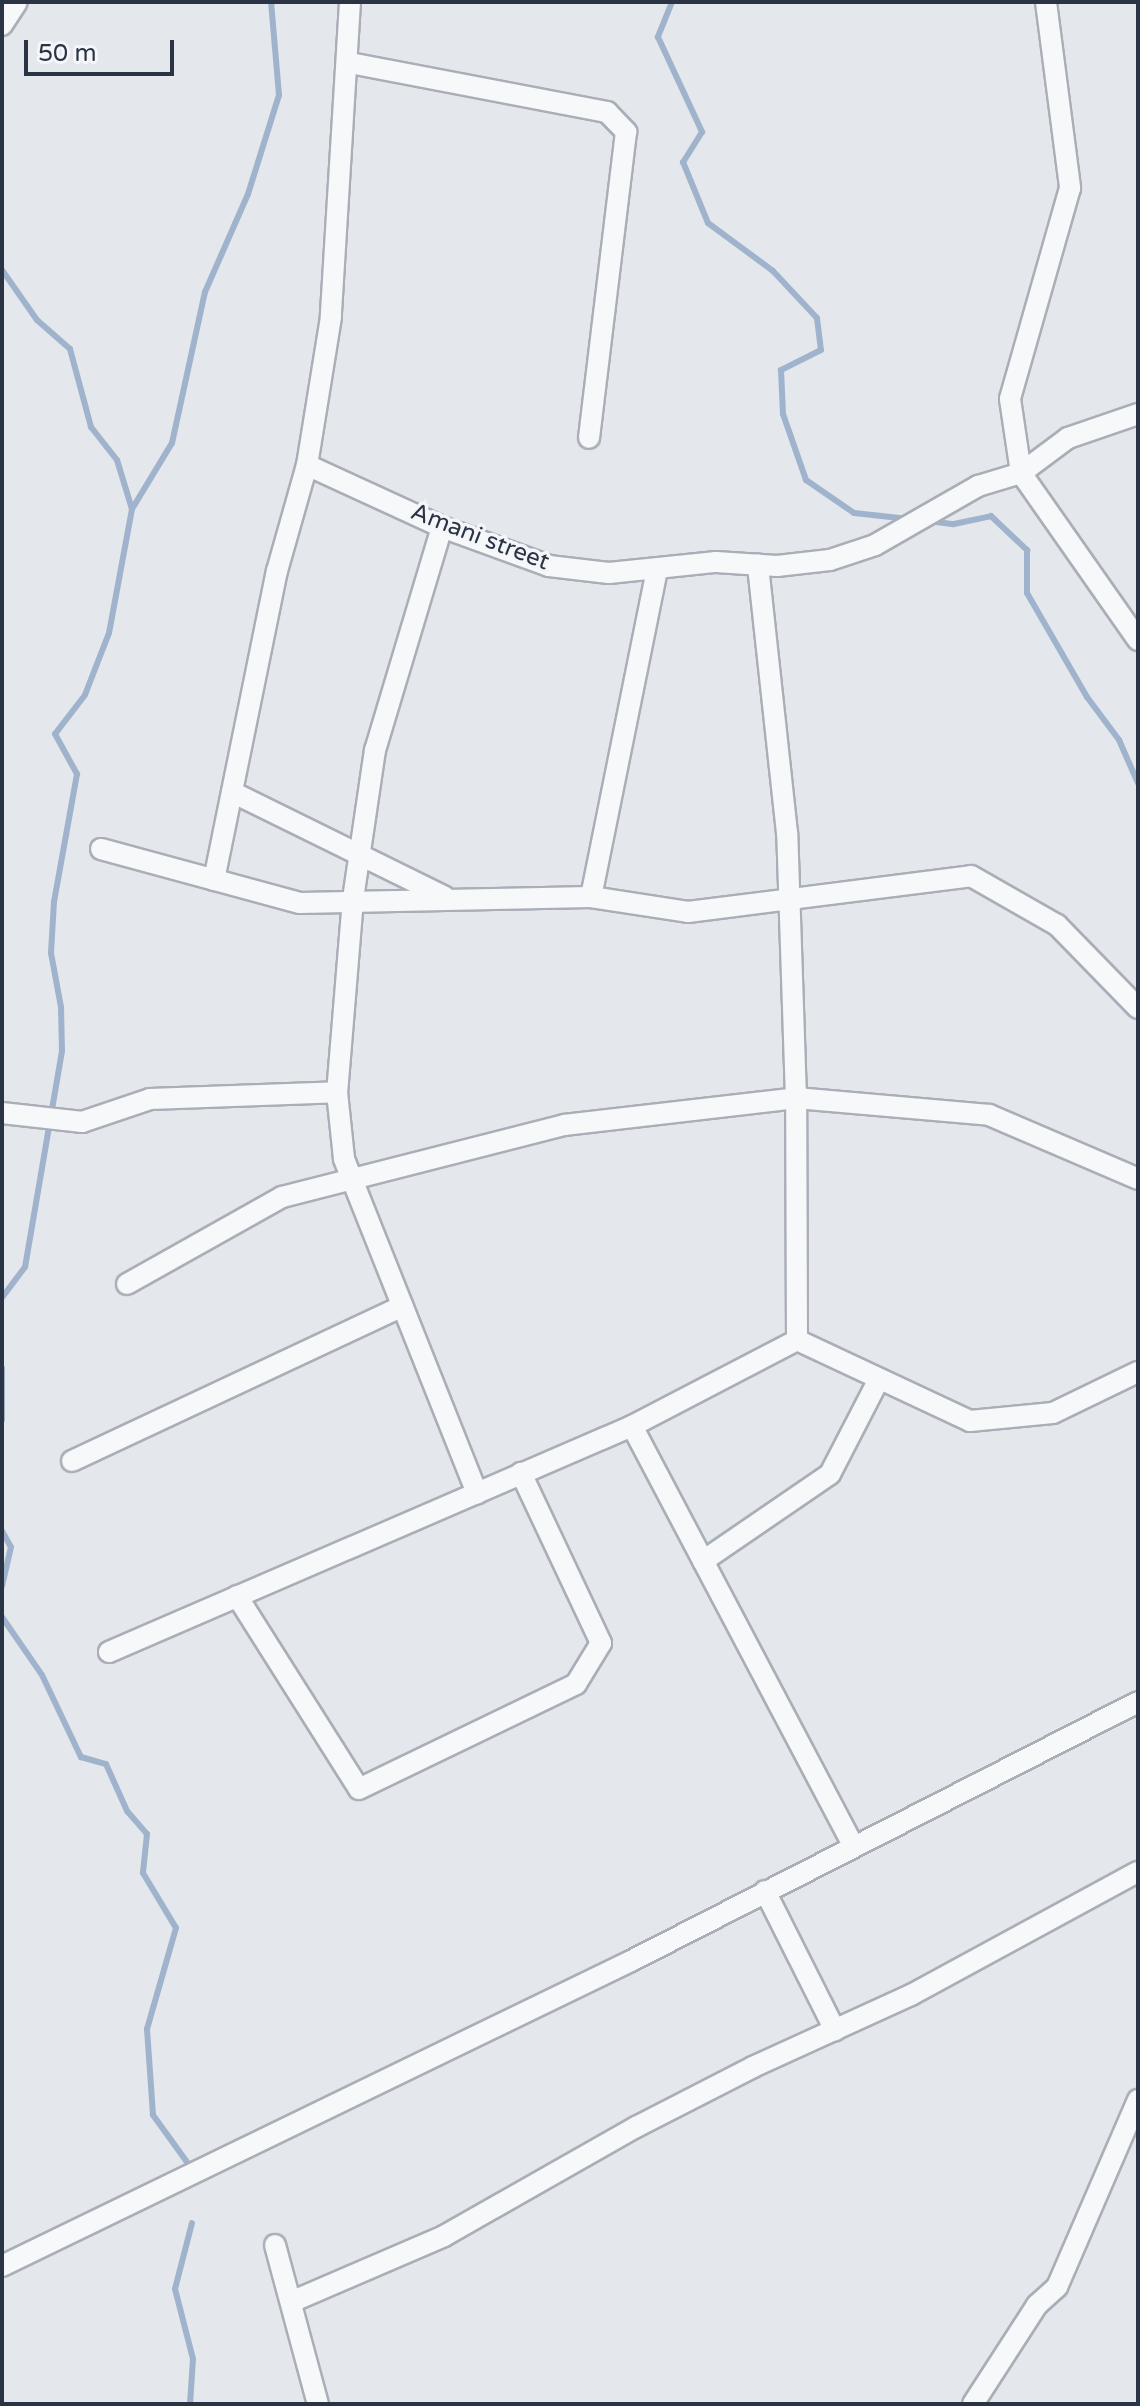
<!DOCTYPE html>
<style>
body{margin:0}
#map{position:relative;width:1140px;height:2406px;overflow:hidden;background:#e4e7ec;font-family:"Varela Round",sans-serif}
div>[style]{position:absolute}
.stream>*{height:6px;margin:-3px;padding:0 3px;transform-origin:3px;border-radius:3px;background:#9fb4cc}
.roads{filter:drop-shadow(2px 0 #a9aeb7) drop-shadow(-2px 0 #a9aeb7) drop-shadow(0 2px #a9aeb7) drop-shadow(0 -2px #a9aeb7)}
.minor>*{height:20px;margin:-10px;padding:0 10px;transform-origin:10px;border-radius:10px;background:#f7f8fa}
span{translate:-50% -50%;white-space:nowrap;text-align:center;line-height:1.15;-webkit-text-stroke:7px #f4f6f9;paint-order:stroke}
.street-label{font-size:24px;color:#2b3445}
.frame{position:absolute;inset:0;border:4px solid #2b3445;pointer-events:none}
.scale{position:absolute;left:24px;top:40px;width:150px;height:36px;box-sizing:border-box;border:4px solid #2b3445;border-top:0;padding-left:10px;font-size:24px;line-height:28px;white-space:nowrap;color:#2b3445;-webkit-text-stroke:6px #f4f6f9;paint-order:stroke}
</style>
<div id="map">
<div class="stream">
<div style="left:672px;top:2px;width:38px;rotate:112deg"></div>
<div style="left:658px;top:37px;width:105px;rotate:65.1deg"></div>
<div style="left:702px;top:132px;width:36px;rotate:122deg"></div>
<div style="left:683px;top:162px;width:66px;rotate:67.7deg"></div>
<div style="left:708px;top:223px;width:81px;rotate:36.4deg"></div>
<div style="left:773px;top:271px;width:64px;rotate:46.9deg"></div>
<div style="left:817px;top:318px;width:32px;rotate:83deg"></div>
<div style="left:821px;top:350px;width:45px;rotate:153.4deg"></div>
<div style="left:781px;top:370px;width:44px;rotate:87.4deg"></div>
<div style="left:783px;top:414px;width:70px;rotate:70.8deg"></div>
<div style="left:806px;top:480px;width:58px;rotate:34.5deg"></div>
<div style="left:854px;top:513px;width:55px;rotate:6.2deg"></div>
<div style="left:2px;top:270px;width:61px;rotate:55deg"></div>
<div style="left:37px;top:320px;width:44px;rotate:41.3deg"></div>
<div style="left:70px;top:349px;width:81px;rotate:74.9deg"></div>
<div style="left:91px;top:427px;width:42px;rotate:51.8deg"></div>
<div style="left:117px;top:460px;width:51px;rotate:73deg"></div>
<div style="left:132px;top:509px;width:126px;rotate:100.5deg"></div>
<div style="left:109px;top:633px;width:66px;rotate:111.2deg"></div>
<div style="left:85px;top:695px;width:49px;rotate:127.6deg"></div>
<div style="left:55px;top:734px;width:46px;rotate:61.2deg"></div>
<div style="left:77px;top:774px;width:130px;rotate:100.2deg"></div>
<div style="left:54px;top:902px;width:51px;rotate:93.4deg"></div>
<div style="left:51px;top:953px;width:55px;rotate:79.5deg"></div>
<div style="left:61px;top:1007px;width:44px;rotate:88.7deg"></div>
<div style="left:62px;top:1051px;width:219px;rotate:99.7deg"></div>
<div style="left:25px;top:1267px;width:39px;rotate:127deg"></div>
<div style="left:132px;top:509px;width:77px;rotate:-58.8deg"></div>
<div style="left:172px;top:443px;width:155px;rotate:-77.7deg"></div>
<div style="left:205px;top:292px;width:107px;rotate:-66.3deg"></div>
<div style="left:248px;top:194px;width:104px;rotate:-72.6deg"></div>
<div style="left:279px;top:95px;width:93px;rotate:-94.9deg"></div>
<div style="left:928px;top:521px;width:26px;rotate:7deg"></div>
<div style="left:954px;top:524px;width:38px;rotate:-12deg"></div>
<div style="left:991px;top:516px;width:50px;rotate:43.4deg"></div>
<div style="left:1027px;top:550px;width:43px;rotate:90deg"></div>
<div style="left:1027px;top:593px;width:120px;rotate:60deg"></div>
<div style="left:1087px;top:697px;width:54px;rotate:53.3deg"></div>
<div style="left:1119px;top:740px;width:47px;rotate:66.2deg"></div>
<div style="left:2px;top:1368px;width:52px;rotate:90deg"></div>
<div style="left:2px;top:1531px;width:18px;rotate:61deg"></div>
<div style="left:11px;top:1547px;width:40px;rotate:103deg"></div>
<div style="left:2px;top:1617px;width:70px;rotate:55.4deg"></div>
<div style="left:42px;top:1675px;width:91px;rotate:64.6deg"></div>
<div style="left:81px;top:1757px;width:26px;rotate:16deg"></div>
<div style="left:106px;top:1764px;width:51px;rotate:65.9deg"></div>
<div style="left:127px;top:1811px;width:30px;rotate:49deg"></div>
<div style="left:147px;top:1834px;width:39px;rotate:96deg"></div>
<div style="left:143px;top:1873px;width:64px;rotate:59deg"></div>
<div style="left:176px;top:1928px;width:105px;rotate:106deg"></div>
<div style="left:147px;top:2029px;width:86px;rotate:86deg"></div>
<div style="left:153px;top:2115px;width:62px;rotate:54.2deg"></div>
<div style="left:190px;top:2404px;width:45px;rotate:-86.2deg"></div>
<div style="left:193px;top:2359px;width:72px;rotate:-104.4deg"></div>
<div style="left:175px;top:2289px;width:68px;rotate:-75.6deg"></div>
</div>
<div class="roads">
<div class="minor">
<div style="left:350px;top:2px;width:316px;rotate:93.5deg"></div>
<div style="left:331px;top:317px;width:150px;rotate:99.2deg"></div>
<div style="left:307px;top:465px;width:149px;rotate:24.7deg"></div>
<div style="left:442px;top:527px;width:114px;rotate:20deg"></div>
<div style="left:549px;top:566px;width:60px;rotate:6.7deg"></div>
<div style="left:609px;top:573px;width:108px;rotate:-5.9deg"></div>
<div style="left:716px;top:562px;width:61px;rotate:3.8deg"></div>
<div style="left:777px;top:566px;width:53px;rotate:-6.5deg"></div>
<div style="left:830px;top:560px;width:47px;rotate:-18.4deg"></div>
<div style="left:875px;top:545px;width:119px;rotate:-29.8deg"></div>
<div style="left:978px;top:486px;width:45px;rotate:-16.8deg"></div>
<div style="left:1021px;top:473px;width:59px;rotate:-36.7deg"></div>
<div style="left:1068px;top:438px;width:74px;rotate:-18.9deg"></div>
<div style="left:1046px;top:2px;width:188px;rotate:82.6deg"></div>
<div style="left:1070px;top:188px;width:219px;rotate:105.9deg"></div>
<div style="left:1010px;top:399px;width:75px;rotate:81.5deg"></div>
<div style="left:1021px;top:473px;width:204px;rotate:55deg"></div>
<div style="left:2px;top:25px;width:27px;rotate:-57deg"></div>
<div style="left:350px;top:63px;width:262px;rotate:10.8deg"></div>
<div style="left:607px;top:112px;width:28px;rotate:46deg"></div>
<div style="left:626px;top:132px;width:308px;rotate:96.9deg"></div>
<div style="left:442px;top:527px;width:233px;rotate:106.7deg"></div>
<div style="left:375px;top:750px;width:151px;rotate:98.4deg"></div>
<div style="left:353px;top:899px;width:194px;rotate:94.7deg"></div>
<div style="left:337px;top:1092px;width:67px;rotate:84deg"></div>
<div style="left:344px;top:1159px;width:360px;rotate:68.3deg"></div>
<div style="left:232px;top:792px;width:237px;rotate:26.2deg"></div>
<div style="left:101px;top:849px;width:206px;rotate:15.2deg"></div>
<div style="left:300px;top:903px;width:291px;rotate:-1.2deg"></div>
<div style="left:591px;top:897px;width:98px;rotate:8.8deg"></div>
<div style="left:688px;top:912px;width:285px;rotate:-7.2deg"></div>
<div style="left:971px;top:876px;width:99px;rotate:29.7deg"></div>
<div style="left:1057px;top:925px;width:116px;rotate:45.7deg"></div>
<div style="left:214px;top:880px;width:315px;rotate:-78.5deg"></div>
<div style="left:277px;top:571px;width:110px;rotate:-74.2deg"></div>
<div style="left:591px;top:897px;width:335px;rotate:-78.6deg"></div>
<div style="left:2px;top:1113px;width:81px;rotate:6.4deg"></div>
<div style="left:82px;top:1122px;width:72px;rotate:-18.7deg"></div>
<div style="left:150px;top:1099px;width:187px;rotate:-2.1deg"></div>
<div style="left:127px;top:1284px;width:178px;rotate:-29.3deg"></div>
<div style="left:282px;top:1197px;width:291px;rotate:-14.3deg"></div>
<div style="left:564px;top:1125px;width:234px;rotate:-6.6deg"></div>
<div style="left:796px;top:1098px;width:194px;rotate:5deg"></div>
<div style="left:989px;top:1115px;width:162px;rotate:23.2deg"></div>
<div style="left:797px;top:1340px;width:191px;rotate:25.1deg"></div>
<div style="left:970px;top:1421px;width:83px;rotate:-5.5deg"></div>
<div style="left:1053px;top:1413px;width:94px;rotate:-25.8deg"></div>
<div style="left:632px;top:1426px;width:475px;rotate:62.2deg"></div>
<div style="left:72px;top:1461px;width:365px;rotate:-25.1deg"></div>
<div style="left:703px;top:1561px;width:154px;rotate:-34.4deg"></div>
<div style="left:830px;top:1474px;width:107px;rotate:-62.7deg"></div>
<div style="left:237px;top:1596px;width:228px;rotate:57.7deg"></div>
<div style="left:359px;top:1789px;width:241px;rotate:-25.8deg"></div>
<div style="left:576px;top:1684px;width:48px;rotate:-58.6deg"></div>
<div style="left:601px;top:1643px;width:188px;rotate:-115.2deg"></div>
<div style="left:109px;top:1652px;width:570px;rotate:-23.37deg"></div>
<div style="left:632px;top:1426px;width:186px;rotate:-27.5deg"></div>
<div style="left:797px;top:1340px;width:242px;rotate:-90.2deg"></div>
<div style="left:796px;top:1098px;width:265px;rotate:-91.9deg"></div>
<div style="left:787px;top:833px;width:270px;rotate:-96.2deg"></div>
<div style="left:765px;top:1891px;width:156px;rotate:63.3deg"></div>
<div style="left:275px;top:2245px;width:165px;rotate:74.9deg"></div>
<div style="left:2px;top:2266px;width:699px;rotate:-25.87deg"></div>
<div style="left:631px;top:1961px;width:569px;rotate:-27.06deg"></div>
<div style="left:291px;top:2302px;width:167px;rotate:-23.3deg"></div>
<div style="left:444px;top:2236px;width:221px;rotate:-29.6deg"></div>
<div style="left:636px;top:2127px;width:131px;rotate:-27.1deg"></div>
<div style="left:753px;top:2067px;width:174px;rotate:-24.5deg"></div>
<div style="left:911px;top:1995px;width:258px;rotate:-28.5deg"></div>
<div style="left:973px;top:2404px;width:118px;rotate:-57.1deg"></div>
<div style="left:1037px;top:2305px;width:27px;rotate:-42deg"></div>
<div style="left:1057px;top:2287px;width:204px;rotate:-66.6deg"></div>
</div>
</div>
<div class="street-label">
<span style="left:480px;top:537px;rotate:21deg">Amani street</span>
</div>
<div class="frame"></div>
<div class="scale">50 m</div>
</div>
